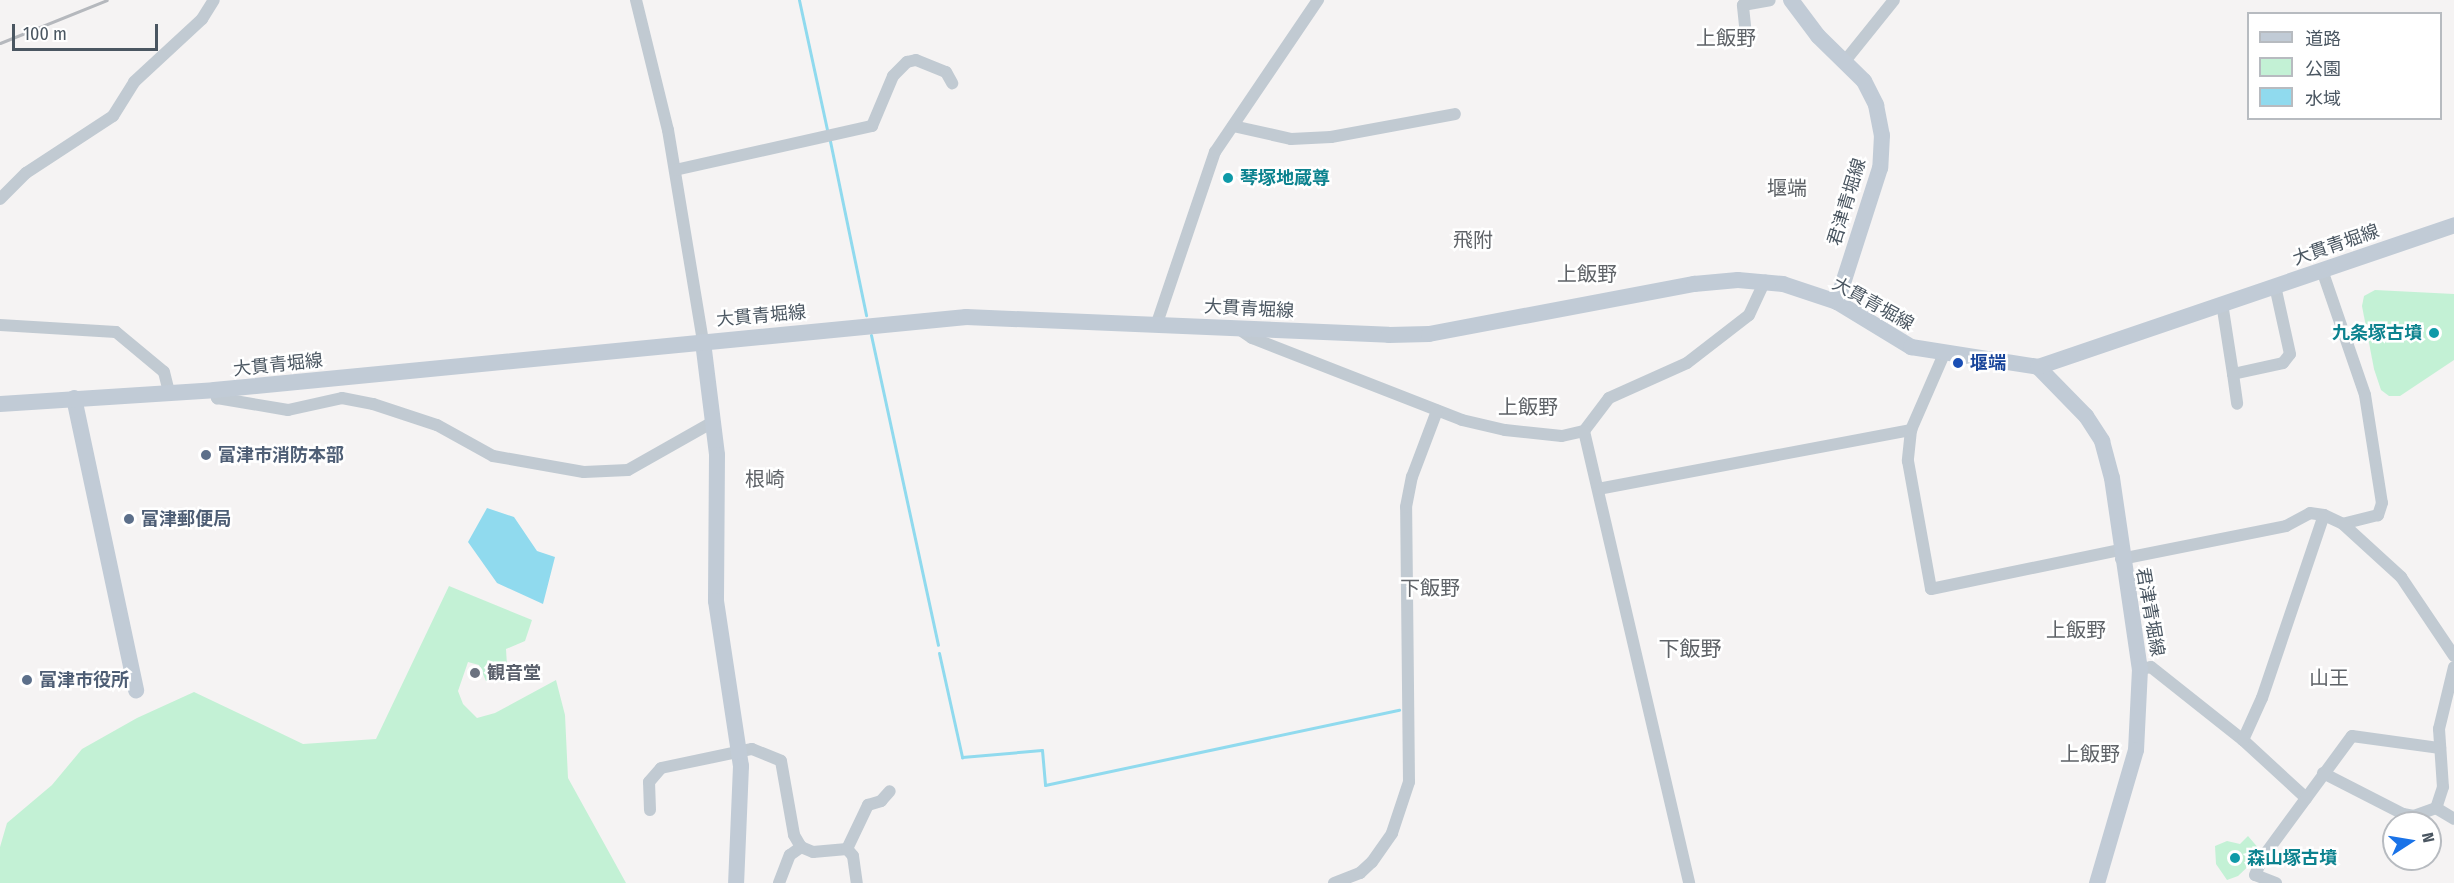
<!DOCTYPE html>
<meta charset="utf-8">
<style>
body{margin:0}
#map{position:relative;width:2454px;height:883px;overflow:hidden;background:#f5f3f3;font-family:"Fira Sans Condensed","Noto Sans JP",sans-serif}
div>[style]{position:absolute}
.green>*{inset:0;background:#c3f1d5}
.water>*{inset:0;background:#90daee}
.stream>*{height:3px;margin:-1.5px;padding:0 1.5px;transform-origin:1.5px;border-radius:1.5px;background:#90daee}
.street>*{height:12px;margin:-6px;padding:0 6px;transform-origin:6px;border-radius:6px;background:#c1cad2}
.secondary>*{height:16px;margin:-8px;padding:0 8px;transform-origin:8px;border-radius:8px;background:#c1cbd6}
.rail>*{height:3px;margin:-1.5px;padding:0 1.5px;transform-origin:1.5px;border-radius:1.5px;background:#b5b8bd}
.dots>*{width:16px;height:16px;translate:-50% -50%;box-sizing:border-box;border:3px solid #fff;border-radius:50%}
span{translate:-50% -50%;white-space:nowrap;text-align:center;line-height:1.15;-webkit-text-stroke:5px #fff;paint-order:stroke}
.culture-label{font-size:18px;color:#0d838f;font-weight:700}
.left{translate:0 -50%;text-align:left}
.right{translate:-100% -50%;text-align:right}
.street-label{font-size:18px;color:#4a5661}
.transit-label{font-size:18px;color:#164399;font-weight:700}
.service-label{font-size:18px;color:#4e5e75;font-weight:700}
.worship-label{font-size:18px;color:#5b616d;font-weight:700}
.neighbourhood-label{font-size:20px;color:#5f6368}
.quarter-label{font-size:21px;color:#5f6368}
.legend{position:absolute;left:2247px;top:12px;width:195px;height:108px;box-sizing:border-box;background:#fff;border:2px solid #b7bbc0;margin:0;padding:8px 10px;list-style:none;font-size:18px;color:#4a5661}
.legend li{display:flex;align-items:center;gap:12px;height:30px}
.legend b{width:30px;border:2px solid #b7bbc0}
.north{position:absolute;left:2382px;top:811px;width:60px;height:60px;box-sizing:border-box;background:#fff;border:2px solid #b7bbc0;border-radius:50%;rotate:78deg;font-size:16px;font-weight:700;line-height:24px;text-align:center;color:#4a5661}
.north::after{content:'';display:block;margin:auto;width:21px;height:27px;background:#1a73e8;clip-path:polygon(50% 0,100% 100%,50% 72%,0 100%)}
.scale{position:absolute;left:12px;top:24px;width:146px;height:27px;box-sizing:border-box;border:3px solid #4a5661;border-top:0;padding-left:8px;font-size:18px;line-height:21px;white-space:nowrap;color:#4a5661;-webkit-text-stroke:4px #fff;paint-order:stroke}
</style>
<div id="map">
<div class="green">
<div style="clip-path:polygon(2375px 290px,2454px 294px,2454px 360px,2400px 396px,2389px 396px,2381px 390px,2374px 369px,2362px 306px,2364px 296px)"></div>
<div style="clip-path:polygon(449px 586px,532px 620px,525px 641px,506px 649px,508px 682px,486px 681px,479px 665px,468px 662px,458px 691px,463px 704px,477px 718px,495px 713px,556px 680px,565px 715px,568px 778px,626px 883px,0 883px,0 847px,7px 823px,52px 785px,82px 749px,137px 718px,194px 692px,303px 744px,376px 739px)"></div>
<div style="clip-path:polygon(2248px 836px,2260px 850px,2258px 857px,2238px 876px,2227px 880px,2216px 864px,2215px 846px,2227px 841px,2240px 844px)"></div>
</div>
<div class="water">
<div style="clip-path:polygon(487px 508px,514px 517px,537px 551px,555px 557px,543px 604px,497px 583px,468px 542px)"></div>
</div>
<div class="stream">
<div style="left:799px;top:0;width:133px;rotate:77.8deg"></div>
<div style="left:830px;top:141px;width:178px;rotate:78.3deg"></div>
<div style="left:871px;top:335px;width:317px;rotate:77.8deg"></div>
<div style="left:939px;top:653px;width:107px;rotate:77.5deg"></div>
<div style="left:962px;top:757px;width:80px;rotate:-5deg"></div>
<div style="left:1042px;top:750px;width:35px;rotate:85deg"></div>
<div style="left:1045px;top:785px;width:362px;rotate:-12deg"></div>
</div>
<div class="street">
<div style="left:636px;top:0;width:134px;rotate:76.2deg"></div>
<div style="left:668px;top:130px;width:215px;rotate:80.6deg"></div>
<div style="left:1746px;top:35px;width:30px;rotate:-96deg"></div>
<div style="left:1743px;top:5px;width:27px;rotate:-10deg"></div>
<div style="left:1845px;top:61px;width:78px;rotate:-51.2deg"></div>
<div style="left:1233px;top:126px;width:59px;rotate:12.6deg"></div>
<div style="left:1291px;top:139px;width:40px;rotate:-2.9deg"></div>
<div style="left:1331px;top:137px;width:126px;rotate:-10.5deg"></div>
<div style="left:675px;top:170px;width:202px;rotate:-12.6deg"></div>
<div style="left:872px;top:126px;width:54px;rotate:-67.2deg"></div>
<div style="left:893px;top:76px;width:20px;rotate:-45deg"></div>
<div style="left:907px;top:62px;width:9px;rotate:-13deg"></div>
<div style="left:916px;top:60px;width:32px;rotate:22deg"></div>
<div style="left:946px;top:72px;width:13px;rotate:61deg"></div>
<div style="left:0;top:199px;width:37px;rotate:-45deg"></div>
<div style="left:26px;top:173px;width:104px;rotate:-33.2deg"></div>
<div style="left:113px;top:116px;width:40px;rotate:-58deg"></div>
<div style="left:134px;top:82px;width:93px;rotate:-42.8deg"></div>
<div style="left:202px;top:19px;width:22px;rotate:-58deg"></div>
<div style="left:2322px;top:270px;width:132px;rotate:71deg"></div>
<div style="left:2365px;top:395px;width:109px;rotate:81.1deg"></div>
<div style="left:2382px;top:503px;width:13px;rotate:108deg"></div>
<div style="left:2378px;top:515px;width:36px;rotate:166deg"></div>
<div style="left:2222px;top:303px;width:72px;rotate:81.2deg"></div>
<div style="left:2233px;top:374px;width:51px;rotate:-12.4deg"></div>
<div style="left:2283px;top:363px;width:11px;rotate:-52deg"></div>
<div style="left:2290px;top:354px;width:70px;rotate:-102.4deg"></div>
<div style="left:1157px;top:323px;width:181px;rotate:-71.3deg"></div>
<div style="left:1215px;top:152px;width:184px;rotate:-55.9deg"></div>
<div style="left:0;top:325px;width:116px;rotate:3.5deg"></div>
<div style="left:116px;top:332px;width:62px;rotate:39.8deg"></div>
<div style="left:164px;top:372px;width:21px;rotate:76deg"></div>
<div style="left:1239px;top:329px;width:16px;rotate:35deg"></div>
<div style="left:1252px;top:338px;width:225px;rotate:21.3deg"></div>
<div style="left:1462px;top:420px;width:44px;rotate:13.1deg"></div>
<div style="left:1505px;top:430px;width:57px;rotate:6deg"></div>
<div style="left:1562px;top:436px;width:23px;rotate:-13deg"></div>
<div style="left:1584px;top:431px;width:41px;rotate:-52.9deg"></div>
<div style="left:1609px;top:398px;width:85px;rotate:-24.2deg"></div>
<div style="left:1687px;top:363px;width:78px;rotate:-37.7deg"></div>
<div style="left:1749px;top:315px;width:38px;rotate:-65deg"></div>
<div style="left:1944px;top:354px;width:83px;rotate:113.5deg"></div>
<div style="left:1911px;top:430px;width:31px;rotate:96deg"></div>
<div style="left:1908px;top:461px;width:130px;rotate:79.8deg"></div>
<div style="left:1931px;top:589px;width:192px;rotate:-11.7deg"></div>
<div style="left:2233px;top:374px;width:30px;rotate:82deg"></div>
<div style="left:214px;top:390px;width:9px;rotate:69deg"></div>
<div style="left:217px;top:398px;width:72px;rotate:9.6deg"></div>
<div style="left:288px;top:410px;width:55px;rotate:-12.5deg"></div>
<div style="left:342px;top:398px;width:32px;rotate:11deg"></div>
<div style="left:373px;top:404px;width:67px;rotate:18.2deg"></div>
<div style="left:437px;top:425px;width:64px;rotate:29deg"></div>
<div style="left:493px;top:456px;width:92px;rotate:10deg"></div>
<div style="left:584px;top:472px;width:44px;rotate:-2.6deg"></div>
<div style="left:628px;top:470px;width:98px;rotate:-29.5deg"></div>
<div style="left:1584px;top:431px;width:464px;rotate:76.9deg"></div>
<div style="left:1598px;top:489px;width:319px;rotate:-10.7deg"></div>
<div style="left:2121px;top:559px;width:168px;rotate:-11.3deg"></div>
<div style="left:2286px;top:526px;width:27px;rotate:-28deg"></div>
<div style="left:2310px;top:513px;width:14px;rotate:8deg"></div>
<div style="left:2324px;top:515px;width:21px;rotate:25deg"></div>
<div style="left:2343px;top:524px;width:79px;rotate:42.4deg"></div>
<div style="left:2401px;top:577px;width:95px;rotate:56.1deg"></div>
<div style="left:2454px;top:667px;width:64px;rotate:103.6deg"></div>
<div style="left:2439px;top:729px;width:58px;rotate:86.1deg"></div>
<div style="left:2443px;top:787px;width:22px;rotate:108deg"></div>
<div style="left:2436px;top:808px;width:21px;rotate:31deg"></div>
<div style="left:2140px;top:669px;width:11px;rotate:-10deg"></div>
<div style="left:2151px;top:667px;width:117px;rotate:38.4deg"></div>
<div style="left:2243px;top:740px;width:86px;rotate:42.6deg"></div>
<div style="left:2243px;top:740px;width:46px;rotate:-65.7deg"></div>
<div style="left:2262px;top:698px;width:193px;rotate:-71.3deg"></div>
<div style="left:2323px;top:773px;width:90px;rotate:27.1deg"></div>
<div style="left:2403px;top:814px;width:11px;rotate:10deg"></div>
<div style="left:2414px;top:816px;width:23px;rotate:-20deg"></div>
<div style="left:650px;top:810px;width:28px;rotate:-92deg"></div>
<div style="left:649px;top:782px;width:18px;rotate:-49deg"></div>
<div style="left:661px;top:768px;width:93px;rotate:-11.8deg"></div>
<div style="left:752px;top:749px;width:31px;rotate:22deg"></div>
<div style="left:781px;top:761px;width:75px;rotate:80deg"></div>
<div style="left:794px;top:835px;width:14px;rotate:60deg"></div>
<div style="left:801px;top:847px;width:13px;rotate:23deg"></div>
<div style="left:813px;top:852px;width:34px;rotate:-5deg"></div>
<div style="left:847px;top:849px;width:9px;rotate:49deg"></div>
<div style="left:853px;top:856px;width:27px;rotate:82deg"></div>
<div style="left:847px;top:849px;width:49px;rotate:-64.5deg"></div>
<div style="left:868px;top:805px;width:14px;rotate:-17deg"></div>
<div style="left:881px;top:801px;width:13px;rotate:-48deg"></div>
<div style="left:779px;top:883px;width:30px;rotate:-69deg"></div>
<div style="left:790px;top:855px;width:14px;rotate:-36deg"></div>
<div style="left:1334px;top:883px;width:28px;rotate:-21deg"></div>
<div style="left:1360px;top:873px;width:16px;rotate:-43deg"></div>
<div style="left:1372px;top:862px;width:35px;rotate:-55deg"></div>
<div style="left:1392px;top:833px;width:54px;rotate:-71.6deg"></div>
<div style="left:1409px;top:782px;width:275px;rotate:-90.6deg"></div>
<div style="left:1406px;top:507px;width:31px;rotate:-79deg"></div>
<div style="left:1412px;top:477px;width:71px;rotate:-69.3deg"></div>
<div style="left:2276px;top:883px;width:22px;rotate:-159deg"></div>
<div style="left:2255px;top:875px;width:20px;rotate:-66deg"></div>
<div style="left:2263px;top:857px;width:150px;rotate:-53.7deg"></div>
<div style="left:2352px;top:736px;width:89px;rotate:7.8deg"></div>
</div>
<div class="secondary">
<div style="left:1791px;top:0;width:45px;rotate:53.1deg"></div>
<div style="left:1818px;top:36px;width:64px;rotate:44.4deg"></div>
<div style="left:1864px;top:81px;width:27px;rotate:63deg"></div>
<div style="left:1876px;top:105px;width:31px;rotate:79deg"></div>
<div style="left:1882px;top:135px;width:33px;rotate:93deg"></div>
<div style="left:1880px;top:168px;width:141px;rotate:107.8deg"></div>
<div style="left:703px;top:342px;width:114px;rotate:82.9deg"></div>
<div style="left:717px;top:455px;width:146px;rotate:90.4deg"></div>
<div style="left:716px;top:601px;width:167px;rotate:81.4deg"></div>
<div style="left:741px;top:766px;width:117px;rotate:92.4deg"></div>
<div style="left:2038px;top:367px;width:69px;rotate:45.6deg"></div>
<div style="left:2086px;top:416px;width:30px;rotate:57deg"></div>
<div style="left:2102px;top:441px;width:38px;rotate:75deg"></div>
<div style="left:2112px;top:478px;width:193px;rotate:81.7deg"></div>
<div style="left:2140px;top:669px;width:81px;rotate:92.8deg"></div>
<div style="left:2136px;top:750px;width:139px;rotate:106.3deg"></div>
<div style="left:74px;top:398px;width:299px;rotate:78deg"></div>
<div style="left:0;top:404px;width:214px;rotate:-3.7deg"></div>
<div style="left:214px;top:390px;width:756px;rotate:-5.54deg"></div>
<div style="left:966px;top:317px;width:423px;rotate:2.4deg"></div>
<div style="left:1389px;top:335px;width:40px;rotate:-1.4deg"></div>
<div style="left:1429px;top:334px;width:270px;rotate:-10.7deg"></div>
<div style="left:1694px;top:284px;width:44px;rotate:-5.2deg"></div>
<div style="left:1738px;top:280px;width:45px;rotate:5.1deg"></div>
<div style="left:1783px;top:284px;width:57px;rotate:18.4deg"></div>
<div style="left:1837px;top:302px;width:87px;rotate:31.3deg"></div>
<div style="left:1911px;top:347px;width:129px;rotate:8.9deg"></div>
<div style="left:2038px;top:367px;width:440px;rotate:-18.8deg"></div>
</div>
<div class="rail">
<div style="left:0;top:43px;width:115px;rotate:-21.9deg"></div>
</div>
<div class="dots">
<div style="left:1228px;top:178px;background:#0f9aa8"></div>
<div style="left:2434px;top:333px;background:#0f9aa8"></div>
<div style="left:1958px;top:363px;background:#1a4fb4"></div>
<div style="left:206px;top:455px;background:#5c6f8a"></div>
<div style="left:129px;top:519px;background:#5c6f8a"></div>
<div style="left:475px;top:673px;background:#6b7280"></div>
<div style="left:27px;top:680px;background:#5c6f8a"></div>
<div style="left:2235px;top:858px;background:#0f9aa8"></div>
</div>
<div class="culture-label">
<span class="left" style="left:1240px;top:178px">琴塚地蔵尊</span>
<span class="right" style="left:2422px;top:333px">九条塚古墳</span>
<span class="left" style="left:2247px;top:858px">森山塚古墳</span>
</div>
<div class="street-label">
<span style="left:1847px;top:202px;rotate:-73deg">君津青堀線</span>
<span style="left:2336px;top:245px;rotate:-19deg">大貫青堀線</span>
<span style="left:1873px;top:304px;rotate:29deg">大貫青堀線</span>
<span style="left:1249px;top:309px;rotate:3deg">大貫青堀線</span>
<span style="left:761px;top:316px;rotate:-5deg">大貫青堀線</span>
<span style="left:278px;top:365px;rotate:-6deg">大貫青堀線</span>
<span style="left:2150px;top:612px;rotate:80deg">君津青堀線</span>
</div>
<div class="transit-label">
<span class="left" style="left:1970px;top:363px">堰端</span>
</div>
<div class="service-label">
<span class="left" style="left:218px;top:455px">富津市消防本部</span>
<span class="left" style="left:141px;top:519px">富津郵便局</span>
<span class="left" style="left:39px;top:680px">富津市役所</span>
</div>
<div class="worship-label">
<span class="left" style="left:487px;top:673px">観音堂</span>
</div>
<div class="neighbourhood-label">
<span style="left:1726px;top:38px">上飯野</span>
<span style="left:1787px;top:188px">堰端</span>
<span style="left:1473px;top:240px">飛附</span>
<span style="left:1587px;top:274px">上飯野</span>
<span style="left:1528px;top:407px">上飯野</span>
<span style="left:765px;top:479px">根崎</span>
<span style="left:1430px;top:588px">下飯野</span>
<span style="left:2076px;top:630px">上飯野</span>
<span style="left:2329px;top:678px">山王</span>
<span style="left:2090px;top:754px">上飯野</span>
</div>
<div class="quarter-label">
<span style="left:1690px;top:649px">下飯野</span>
</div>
<ul class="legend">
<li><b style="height:8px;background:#c1cbd6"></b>道路</li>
<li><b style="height:16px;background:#c3f1d5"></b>公園</li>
<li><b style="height:16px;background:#90daee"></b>水域</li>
</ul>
<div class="north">N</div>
<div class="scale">100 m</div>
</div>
